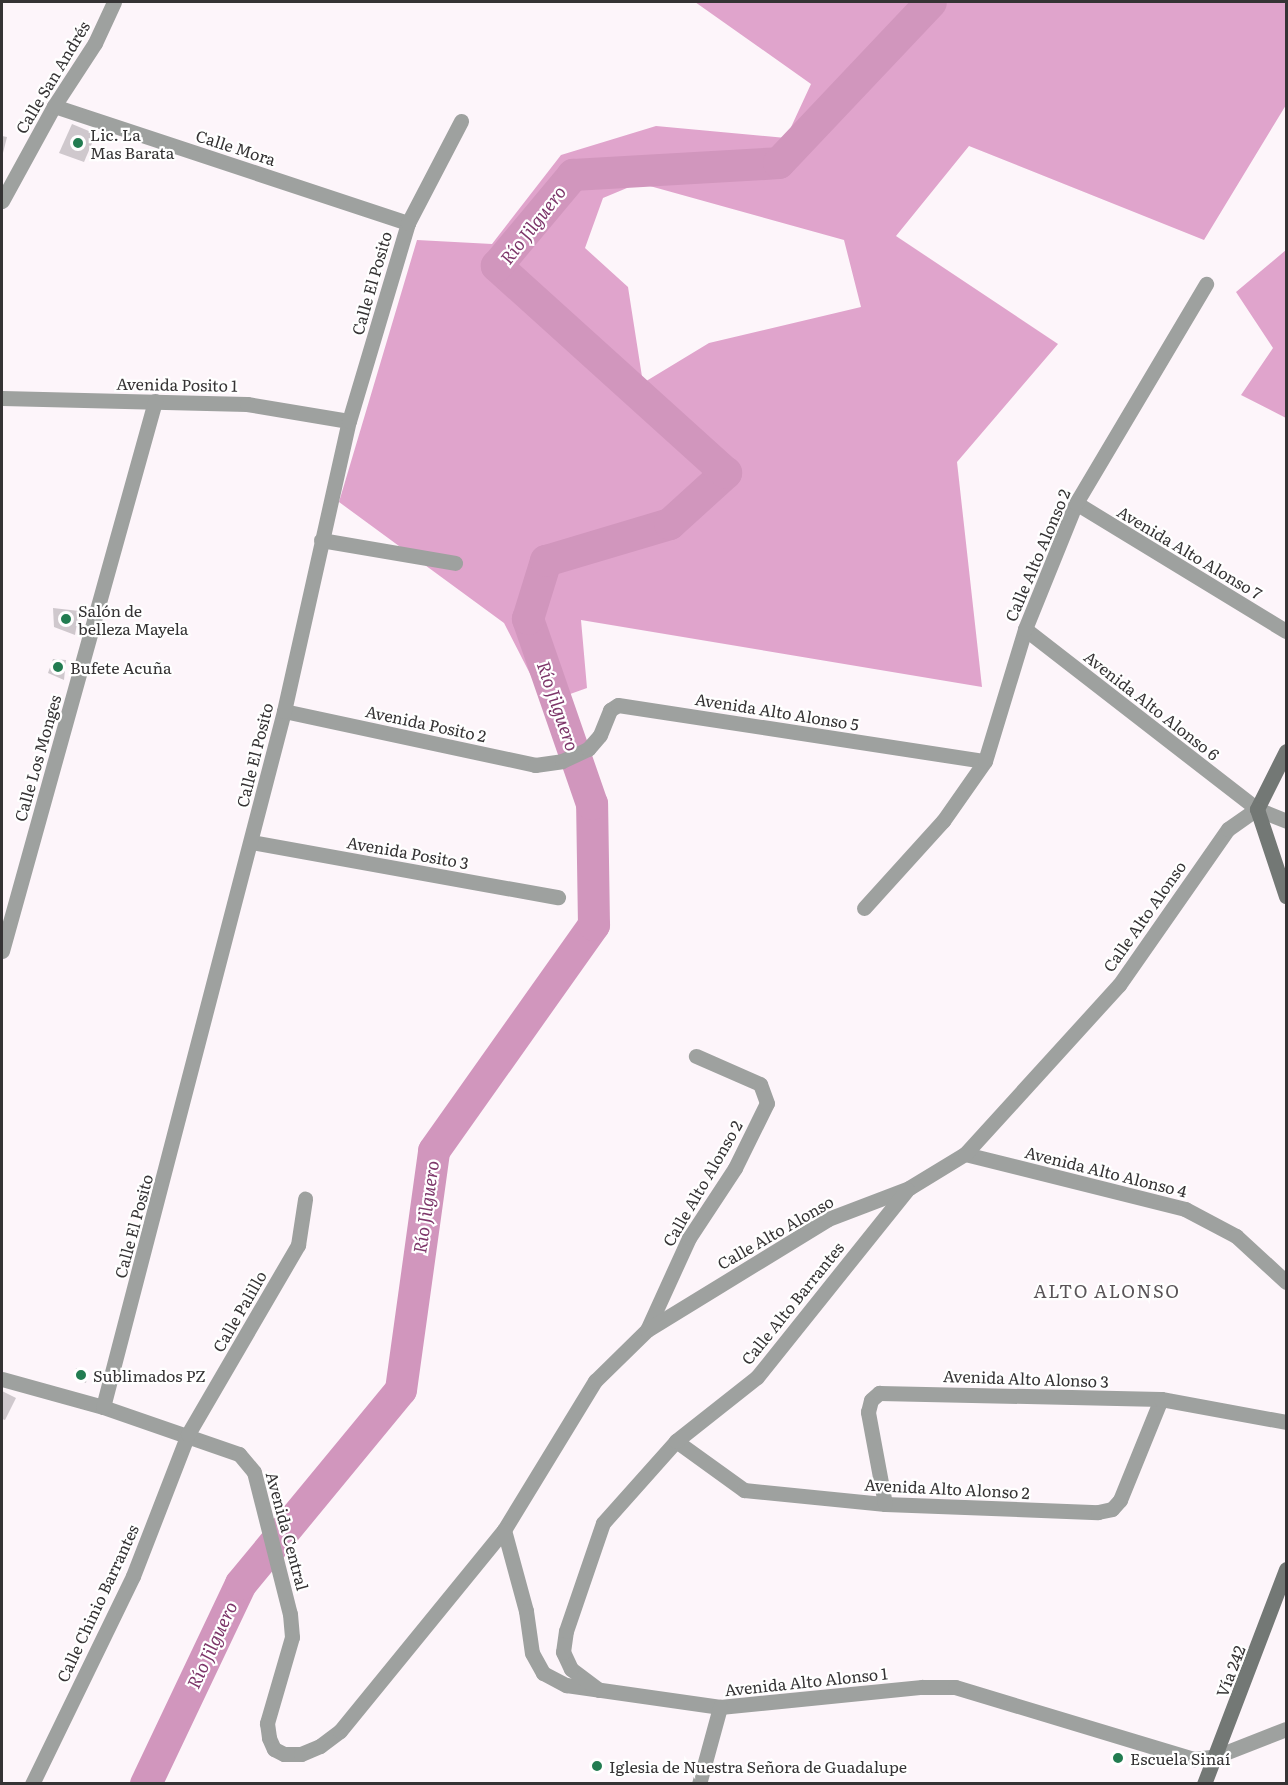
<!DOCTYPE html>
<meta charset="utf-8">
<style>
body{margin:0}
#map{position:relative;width:1288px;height:1785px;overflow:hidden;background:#fdf5fa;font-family:Literata,serif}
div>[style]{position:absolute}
.forest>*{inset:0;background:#e0a4cc}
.river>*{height:32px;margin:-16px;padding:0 16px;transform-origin:16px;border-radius:16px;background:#d196bd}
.building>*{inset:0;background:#cfc8cd}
.street>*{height:15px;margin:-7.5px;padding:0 7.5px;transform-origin:7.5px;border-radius:7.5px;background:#9ea19f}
.secondary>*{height:15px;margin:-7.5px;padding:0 7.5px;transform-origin:7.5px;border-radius:7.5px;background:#737875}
.dots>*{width:16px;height:16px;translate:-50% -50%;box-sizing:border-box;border:3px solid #fff;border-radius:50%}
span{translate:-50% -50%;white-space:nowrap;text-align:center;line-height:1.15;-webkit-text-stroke:4.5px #fff;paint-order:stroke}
.street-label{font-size:16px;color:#353334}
.poi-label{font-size:16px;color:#353334}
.left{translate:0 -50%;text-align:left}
.water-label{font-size:18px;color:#7d366a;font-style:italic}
.neighbourhood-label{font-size:18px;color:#5a5458;letter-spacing:1.5px}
.frame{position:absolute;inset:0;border:3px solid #353334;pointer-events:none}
</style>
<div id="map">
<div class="forest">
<div style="clip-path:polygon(evenodd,695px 2px,1286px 2px,1286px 105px,1204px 240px,969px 146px,896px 236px,1058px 344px,957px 462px,982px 687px,581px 620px,587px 688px,545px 703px,504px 623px,339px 502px,417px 240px,492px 244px,561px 155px,656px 126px,786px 138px,811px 84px,695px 2px,639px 183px,844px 240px,861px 307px,709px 343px,643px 383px,628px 287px,585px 248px,603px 198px,639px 183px)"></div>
<div style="clip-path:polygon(1286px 250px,1286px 418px,1241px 395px,1273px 348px,1236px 292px)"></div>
</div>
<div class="river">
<div style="left:146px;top:1784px;width:221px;rotate:-64.6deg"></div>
<div style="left:241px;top:1584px;width:251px;rotate:-50.5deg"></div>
<div style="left:401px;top:1390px;width:241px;rotate:-82.1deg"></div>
<div style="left:434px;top:1151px;width:277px;rotate:-54.7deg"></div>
<div style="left:594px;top:925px;width:121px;rotate:-90.9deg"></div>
<div style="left:592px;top:804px;width:196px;rotate:-109.1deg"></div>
<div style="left:528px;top:619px;width:61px;rotate:-72.8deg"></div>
<div style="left:546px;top:561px;width:129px;rotate:-16.6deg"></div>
<div style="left:670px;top:524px;width:76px;rotate:-42.3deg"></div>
<div style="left:726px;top:473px;width:309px;rotate:-137.9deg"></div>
<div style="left:497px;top:266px;width:119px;rotate:-50.1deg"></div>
<div style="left:573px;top:175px;width:206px;rotate:-3.3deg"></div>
<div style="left:779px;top:163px;width:221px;rotate:-46.6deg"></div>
</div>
<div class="building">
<div style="clip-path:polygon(72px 124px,96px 134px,84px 162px,59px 153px)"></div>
<div style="clip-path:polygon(2px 136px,7px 137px,2px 157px)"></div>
<div style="clip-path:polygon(53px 608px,79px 611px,75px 635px,54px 627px)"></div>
<div style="clip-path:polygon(53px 659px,66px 660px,64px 680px,48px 673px)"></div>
<div style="clip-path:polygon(76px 1368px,88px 1372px,86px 1383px,74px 1378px)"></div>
<div style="clip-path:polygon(2px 1391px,16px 1398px,5px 1420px,2px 1419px)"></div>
</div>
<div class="street">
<div style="left:54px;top:106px;width:373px;rotate:18.3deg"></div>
<div style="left:2px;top:201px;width:108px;rotate:-61.3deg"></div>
<div style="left:54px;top:106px;width:75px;rotate:-56.9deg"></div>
<div style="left:95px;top:43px;width:45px;rotate:-65.1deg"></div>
<div style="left:2px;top:398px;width:245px;rotate:1.4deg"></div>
<div style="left:247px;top:404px;width:103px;rotate:9.5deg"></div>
<div style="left:1076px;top:503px;width:246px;rotate:31.4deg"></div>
<div style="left:321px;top:540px;width:136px;rotate:9.7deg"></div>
<div style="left:1025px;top:629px;width:294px;rotate:37.8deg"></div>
<div style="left:1257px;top:809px;width:31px;rotate:22deg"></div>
<div style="left:284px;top:711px;width:257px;rotate:12.1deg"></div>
<div style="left:535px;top:765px;width:27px;rotate:-8deg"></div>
<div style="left:562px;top:761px;width:29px;rotate:-25deg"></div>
<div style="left:588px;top:749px;width:18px;rotate:-49deg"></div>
<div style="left:600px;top:735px;width:27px;rotate:-68deg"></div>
<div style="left:610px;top:710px;width:9px;rotate:-32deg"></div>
<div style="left:618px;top:705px;width:371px;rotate:8.7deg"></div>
<div style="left:251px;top:842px;width:312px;rotate:10.2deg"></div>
<div style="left:864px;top:908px;width:118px;rotate:-47.8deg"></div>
<div style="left:943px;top:821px;width:73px;rotate:-55deg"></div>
<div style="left:985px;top:761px;width:138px;rotate:-73.1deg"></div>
<div style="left:1025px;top:629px;width:136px;rotate:-68deg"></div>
<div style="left:1076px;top:503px;width:255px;rotate:-59.3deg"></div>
<div style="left:2px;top:951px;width:571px;rotate:-74.45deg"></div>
<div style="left:965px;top:1154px;width:227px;rotate:14deg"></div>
<div style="left:1185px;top:1209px;width:58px;rotate:27.9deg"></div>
<div style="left:1236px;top:1236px;width:68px;rotate:42.6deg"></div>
<div style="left:647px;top:1330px;width:101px;rotate:-65.5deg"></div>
<div style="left:689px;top:1238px;width:84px;rotate:-56.7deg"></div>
<div style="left:735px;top:1168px;width:72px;rotate:-63.8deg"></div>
<div style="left:767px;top:1103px;width:20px;rotate:-110deg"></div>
<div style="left:760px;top:1084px;width:70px;rotate:-156.4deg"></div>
<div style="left:2px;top:1379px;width:105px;rotate:15.5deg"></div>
<div style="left:103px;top:1407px;width:144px;rotate:19.1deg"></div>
<div style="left:239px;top:1454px;width:23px;rotate:50deg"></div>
<div style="left:254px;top:1472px;width:146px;rotate:75.8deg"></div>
<div style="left:290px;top:1614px;width:23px;rotate:85deg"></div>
<div style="left:292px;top:1637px;width:90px;rotate:106.2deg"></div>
<div style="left:267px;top:1723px;width:15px;rotate:82deg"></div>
<div style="left:269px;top:1738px;width:12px;rotate:66deg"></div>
<div style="left:274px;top:1749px;width:11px;rotate:27deg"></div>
<div style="left:284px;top:1754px;width:17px"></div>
<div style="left:301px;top:1754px;width:21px;rotate:-23deg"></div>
<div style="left:320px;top:1746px;width:25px;rotate:-37deg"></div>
<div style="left:340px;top:1731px;width:259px;rotate:-50.8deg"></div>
<div style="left:504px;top:1530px;width:175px;rotate:-58.6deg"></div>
<div style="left:595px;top:1381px;width:73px;rotate:-44.4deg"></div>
<div style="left:647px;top:1330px;width:212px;rotate:-31.5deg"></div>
<div style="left:828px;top:1219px;width:87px;rotate:-20.9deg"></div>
<div style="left:909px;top:1188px;width:66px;rotate:-31.3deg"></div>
<div style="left:965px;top:1154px;width:229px;rotate:-47.7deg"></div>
<div style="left:1119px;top:985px;width:190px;rotate:-55.1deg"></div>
<div style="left:1228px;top:829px;width:35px;rotate:-35deg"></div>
<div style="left:103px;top:1407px;width:719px;rotate:-75.42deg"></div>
<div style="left:284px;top:711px;width:297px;rotate:-77.4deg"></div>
<div style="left:349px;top:421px;width:207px;rotate:-73.4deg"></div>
<div style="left:408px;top:223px;width:115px;rotate:-62.5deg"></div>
<div style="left:676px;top:1441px;width:84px;rotate:35.8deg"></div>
<div style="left:744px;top:1490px;width:142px;rotate:5.7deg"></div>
<div style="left:885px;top:1504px;width:213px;rotate:2.2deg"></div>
<div style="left:1098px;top:1512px;width:14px;rotate:-12deg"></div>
<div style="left:1112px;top:1509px;width:12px;rotate:-48deg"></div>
<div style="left:1120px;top:1500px;width:109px;rotate:-67.9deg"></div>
<div style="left:885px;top:1504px;width:94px;rotate:-100.5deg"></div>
<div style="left:868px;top:1412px;width:12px;rotate:-76deg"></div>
<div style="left:871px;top:1400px;width:11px;rotate:-41deg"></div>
<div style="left:879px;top:1393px;width:282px;rotate:1.2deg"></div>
<div style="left:1161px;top:1399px;width:127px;rotate:10.4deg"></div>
<div style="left:504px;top:1530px;width:84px;rotate:74.8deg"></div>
<div style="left:526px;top:1611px;width:42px;rotate:81.9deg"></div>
<div style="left:532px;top:1653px;width:23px;rotate:61deg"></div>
<div style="left:543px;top:1673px;width:26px;rotate:28deg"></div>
<div style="left:566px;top:1685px;width:156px;rotate:8.1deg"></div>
<div style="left:720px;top:1707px;width:203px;rotate:-5.7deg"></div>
<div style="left:922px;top:1687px;width:33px"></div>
<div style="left:955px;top:1687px;width:250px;rotate:16.8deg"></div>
<div style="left:1194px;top:1759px;width:23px;rotate:-7deg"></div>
<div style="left:1217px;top:1756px;width:74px;rotate:-21.4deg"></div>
<div style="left:599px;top:1690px;width:35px;rotate:-143deg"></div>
<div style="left:571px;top:1669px;width:19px;rotate:-115deg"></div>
<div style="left:563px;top:1652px;width:21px;rotate:-82deg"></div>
<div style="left:566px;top:1631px;width:114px;rotate:-71.1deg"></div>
<div style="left:603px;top:1523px;width:110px;rotate:-48.3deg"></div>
<div style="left:676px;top:1441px;width:103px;rotate:-38.3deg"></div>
<div style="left:757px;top:1377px;width:240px;rotate:-51.3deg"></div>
<div style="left:32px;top:1784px;width:231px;rotate:-64.1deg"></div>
<div style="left:133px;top:1576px;width:152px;rotate:-68.8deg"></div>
<div style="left:188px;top:1434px;width:219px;rotate:-59.8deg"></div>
<div style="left:298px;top:1245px;width:47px;rotate:-81.3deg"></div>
<div style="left:699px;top:1784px;width:80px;rotate:-74.7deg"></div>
</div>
<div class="secondary">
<div style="left:1286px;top:751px;width:65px;rotate:116.6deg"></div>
<div style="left:1257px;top:809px;width:92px;rotate:71.6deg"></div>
<div style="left:1204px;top:1784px;width:230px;rotate:-69.1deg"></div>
</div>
<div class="dots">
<div style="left:78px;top:143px;background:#227c51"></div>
<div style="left:66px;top:619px;background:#227c51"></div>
<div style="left:58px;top:667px;background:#227c51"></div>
<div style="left:81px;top:1375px;background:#227c51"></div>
<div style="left:1118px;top:1758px;background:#227c51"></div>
<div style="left:597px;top:1766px;background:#227c51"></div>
</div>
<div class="street-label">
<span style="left:52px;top:77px;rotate:-59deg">Calle San Andrés</span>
<span style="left:236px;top:147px;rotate:18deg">Calle Mora</span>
<span style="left:371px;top:283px;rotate:-74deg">Calle El Posito</span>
<span style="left:177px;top:384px;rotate:1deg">Avenida Posito 1</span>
<span style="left:1190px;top:552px;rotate:31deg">Avenida Alto Alonso 7</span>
<span style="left:1037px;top:555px;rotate:-67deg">Calle Alto Alonso 2</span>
<span style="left:1152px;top:705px;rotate:38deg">Avenida Alto Alonso 6</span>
<span style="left:777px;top:711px;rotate:9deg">Avenida Alto Alonso 5</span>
<span style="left:426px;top:723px;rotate:12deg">Avenida Posito 2</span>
<span style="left:254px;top:755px;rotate:-76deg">Calle El Posito</span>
<span style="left:37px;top:758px;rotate:-74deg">Calle Los Monges</span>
<span style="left:408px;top:852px;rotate:10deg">Avenida Posito 3</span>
<span style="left:1144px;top:916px;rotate:-55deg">Calle Alto Alonso</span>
<span style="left:1106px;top:1171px;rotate:14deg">Avenida Alto Alonso 4</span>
<span style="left:702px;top:1183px;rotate:-60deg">Calle Alto Alonso 2</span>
<span style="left:133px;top:1226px;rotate:-75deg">Calle El Posito</span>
<span style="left:775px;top:1232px;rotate:-30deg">Calle Alto Alonso</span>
<span style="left:792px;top:1303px;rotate:-51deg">Calle Alto Barrantes</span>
<span style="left:239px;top:1311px;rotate:-60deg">Calle Palillo</span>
<span style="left:1026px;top:1378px;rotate:2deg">Avenida Alto Alonso 3</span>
<span style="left:947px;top:1488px;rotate:3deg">Avenida Alto Alonso 2</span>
<span style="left:288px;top:1531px;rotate:75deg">Avenida Central</span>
<span style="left:97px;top:1603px;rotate:-65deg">Calle Chinio Barrantes</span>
<span style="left:1230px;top:1671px;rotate:-69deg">Vía 242</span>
<span style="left:806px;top:1681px;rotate:-6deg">Avenida Alto Alonso 1</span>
</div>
<div class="poi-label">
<span class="left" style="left:90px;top:143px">Lic. La<br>Mas Barata</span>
<span class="left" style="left:78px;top:619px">Salón de<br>belleza Mayela</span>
<span class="left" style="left:70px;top:667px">Bufete Acuña</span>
<span class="left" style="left:93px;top:1375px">Sublimados PZ</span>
<span class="left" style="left:1130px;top:1758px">Escuela Sinaí</span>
<span class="left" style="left:609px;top:1766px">Iglesia de Nuestra Señora de Guadalupe</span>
</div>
<div class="water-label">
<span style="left:533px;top:225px;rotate:-52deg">Río Jilguero</span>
<span style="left:558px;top:706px;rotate:71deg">Río Jilguero</span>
<span style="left:426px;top:1207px;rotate:-82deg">Río Jilguero</span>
<span style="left:212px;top:1645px;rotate:-65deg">Río Jilguero</span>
</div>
<div class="neighbourhood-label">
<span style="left:1107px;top:1291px">ALTO ALONSO</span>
</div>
<div class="frame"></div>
</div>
